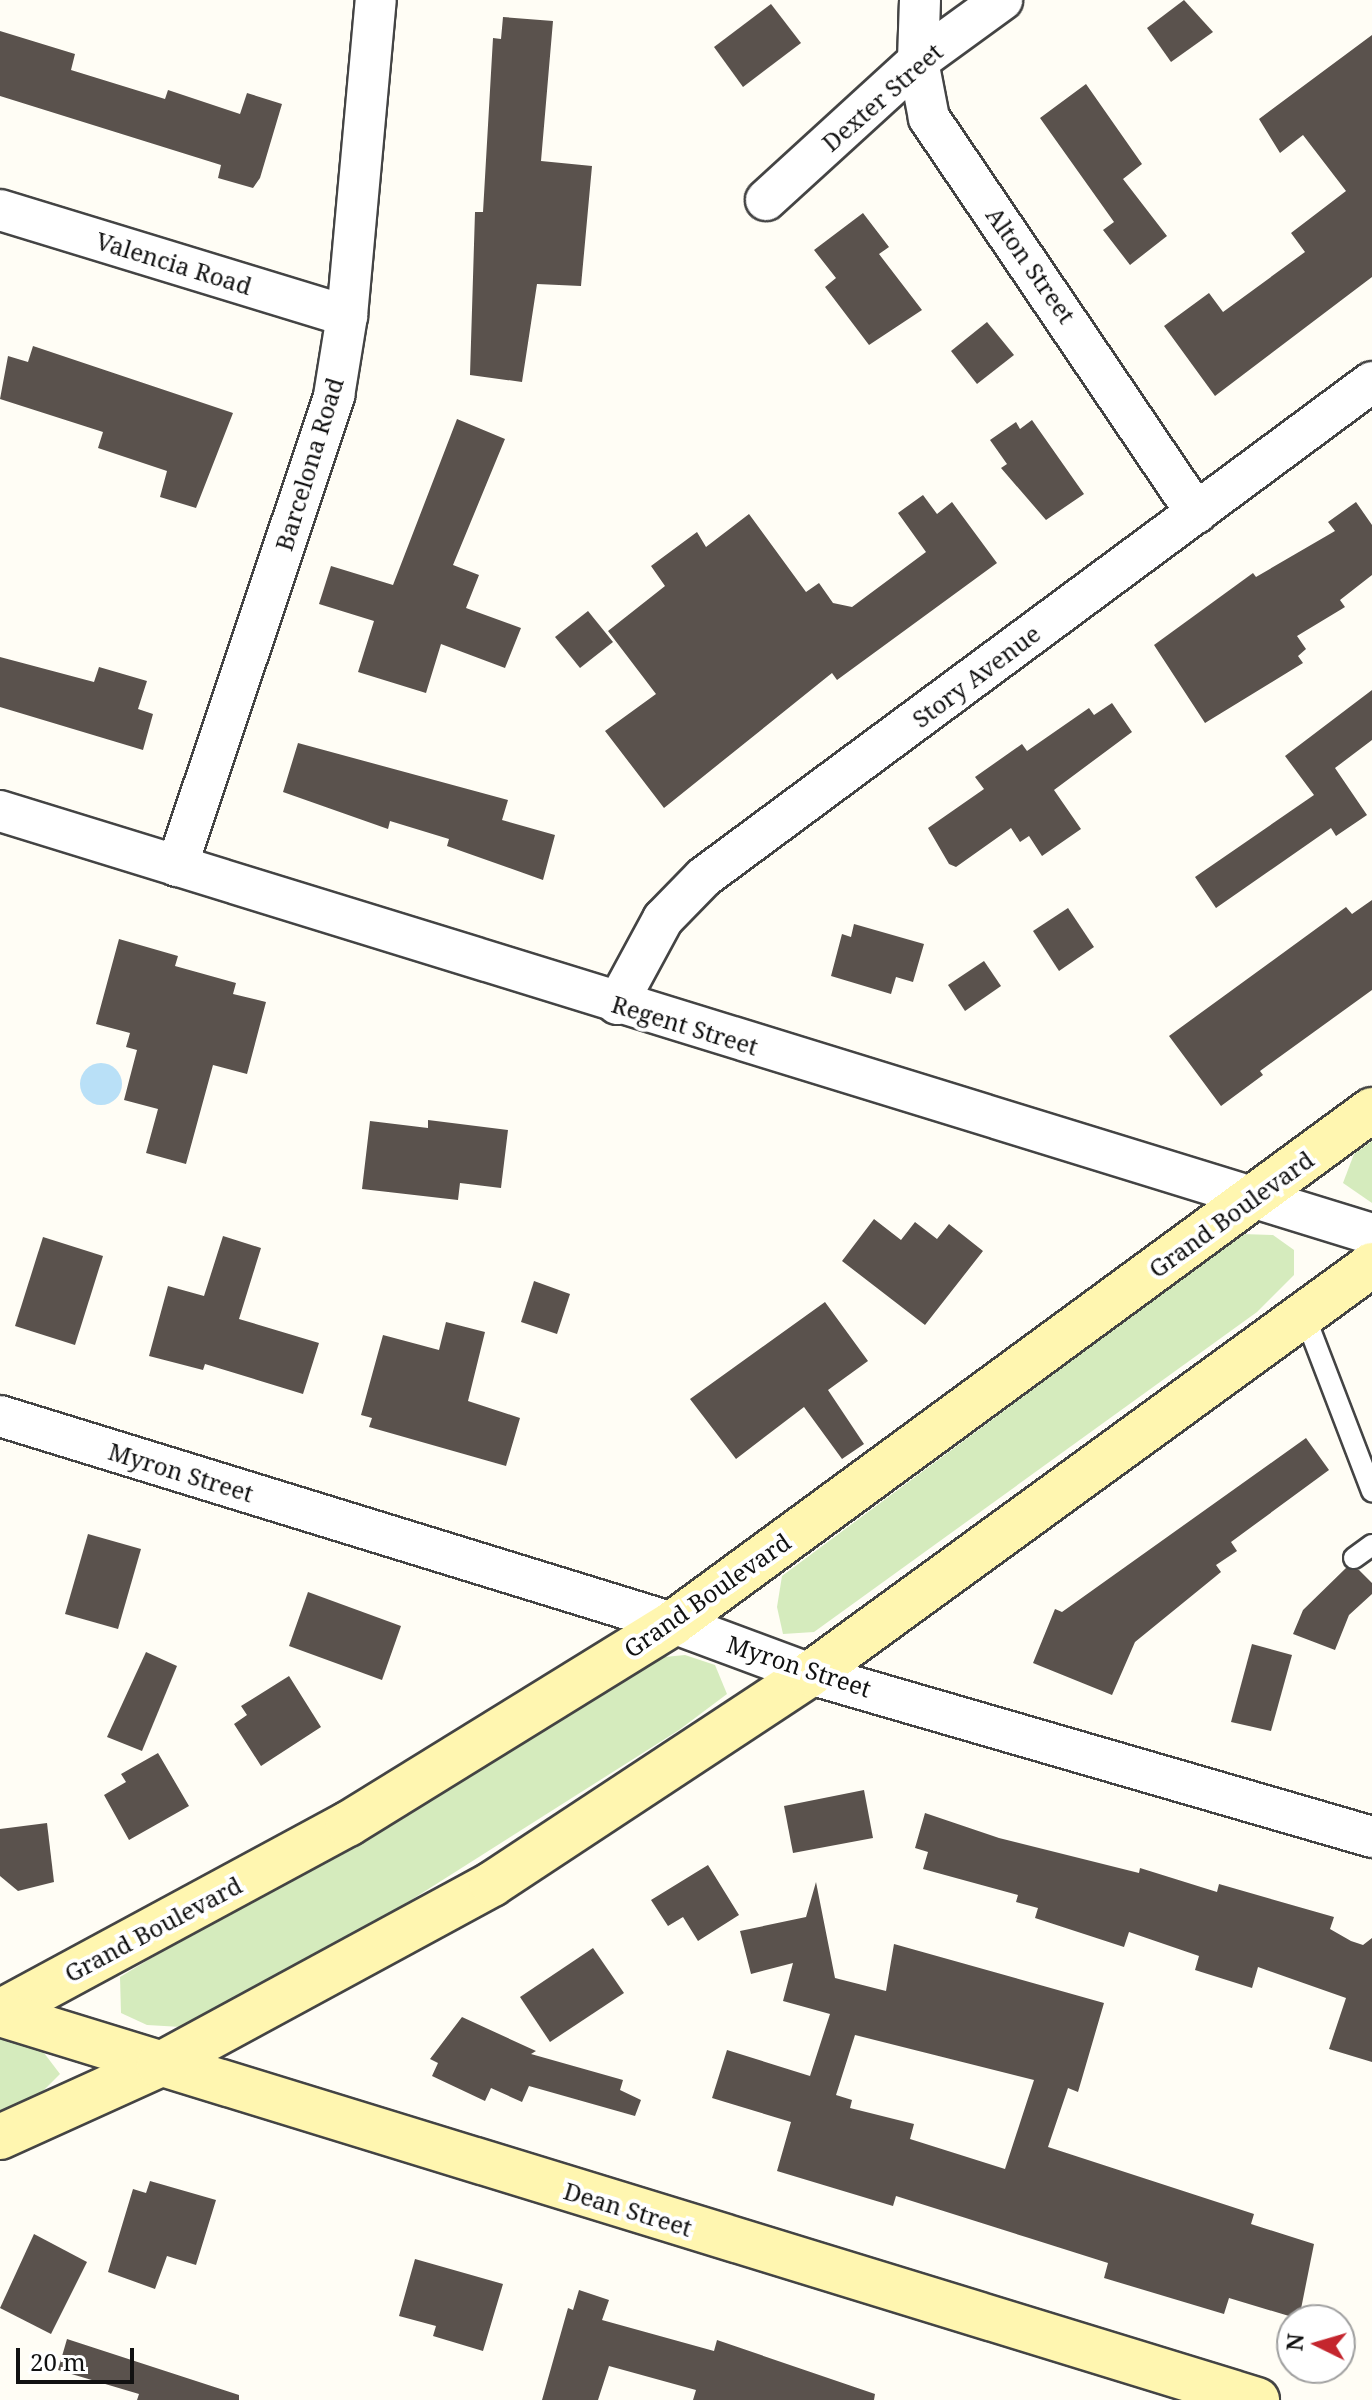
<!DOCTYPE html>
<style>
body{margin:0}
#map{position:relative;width:1372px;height:2400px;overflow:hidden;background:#fffdf5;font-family:"Noto Serif",serif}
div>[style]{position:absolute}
.green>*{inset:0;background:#d5ebbd}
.water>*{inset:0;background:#b9e0f7}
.round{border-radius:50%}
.building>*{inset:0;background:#5a524d}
.roads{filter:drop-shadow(2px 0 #444) drop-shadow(-2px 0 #444) drop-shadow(0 2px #444) drop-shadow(0 -2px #444)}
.lane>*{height:20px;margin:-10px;padding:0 10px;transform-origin:10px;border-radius:10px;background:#fff}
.street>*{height:40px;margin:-20px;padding:0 20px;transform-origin:20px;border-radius:20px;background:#fff}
.secondary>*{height:44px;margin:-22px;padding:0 22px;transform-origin:22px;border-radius:22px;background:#fff6b0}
span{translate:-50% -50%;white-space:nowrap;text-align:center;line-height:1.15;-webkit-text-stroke:8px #fff;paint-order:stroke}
.street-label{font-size:24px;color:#111}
.north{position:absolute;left:1276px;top:2304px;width:80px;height:80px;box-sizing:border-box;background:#fff;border:2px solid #a0a0a0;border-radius:50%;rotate:275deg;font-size:22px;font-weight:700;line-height:32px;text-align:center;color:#111}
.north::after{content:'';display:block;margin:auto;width:28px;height:36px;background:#c4262e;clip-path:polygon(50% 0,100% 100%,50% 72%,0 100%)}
.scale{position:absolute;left:16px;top:2348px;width:118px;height:36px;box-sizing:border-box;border:4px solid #111;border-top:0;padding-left:10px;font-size:24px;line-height:28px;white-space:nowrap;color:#111;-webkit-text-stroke:6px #fff;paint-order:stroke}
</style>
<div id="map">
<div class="green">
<div style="clip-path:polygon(1372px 1141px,1372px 1203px,1343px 1183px,1354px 1154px)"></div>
<div style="clip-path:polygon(1242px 1234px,1273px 1235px,1294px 1250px,1294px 1275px,1257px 1312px,814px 1632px,783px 1634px,777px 1607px,782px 1576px)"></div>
<div style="clip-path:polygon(685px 1655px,715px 1665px,727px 1694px,679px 1730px,389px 1914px,181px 2027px,147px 2025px,121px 2013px,120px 1977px,644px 1659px)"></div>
<div style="clip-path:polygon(0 2037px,41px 2049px,60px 2074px,35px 2099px,0 2115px)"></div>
</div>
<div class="water">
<div class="round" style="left:80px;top:1063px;width:42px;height:42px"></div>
</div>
<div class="building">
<div style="clip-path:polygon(1184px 0,1213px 32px,1171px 62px,1147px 28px)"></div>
<div style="clip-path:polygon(771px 4px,801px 43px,743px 87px,714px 47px)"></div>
<div style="clip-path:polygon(503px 17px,553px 21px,541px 161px,592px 166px,581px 286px,537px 284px,522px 382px,470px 375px,475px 212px,483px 212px,493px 38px,501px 39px)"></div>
<div style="clip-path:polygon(0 31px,75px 54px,71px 70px,165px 99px,168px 90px,240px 114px,247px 93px,282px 104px,260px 178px,253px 188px,218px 178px,221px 165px,0 96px)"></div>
<div style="clip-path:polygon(1372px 35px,1372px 277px,1215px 396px,1164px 326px,1209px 293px,1223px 312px,1305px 252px,1291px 233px,1346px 191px,1303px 135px,1280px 153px,1259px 119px)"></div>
<div style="clip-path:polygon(1086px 84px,1142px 164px,1123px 179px,1167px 236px,1130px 265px,1103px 230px,1114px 222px,1040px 118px)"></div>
<div style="clip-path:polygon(863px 213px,889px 247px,879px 254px,922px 310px,869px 345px,825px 287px,836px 278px,814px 250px)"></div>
<div style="clip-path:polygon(987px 322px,1014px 355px,977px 384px,951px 351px)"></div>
<div style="clip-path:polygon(33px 346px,233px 413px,196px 508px,160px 497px,167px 471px,98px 448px,103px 432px,0 399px,8px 356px,28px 362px)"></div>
<div style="clip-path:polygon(457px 419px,505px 439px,453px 565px,479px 575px,466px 608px,521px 628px,505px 668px,441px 644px,426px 693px,358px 672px,374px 621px,319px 604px,331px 566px,393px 585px)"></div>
<div style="clip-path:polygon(1032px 420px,1084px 494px,1046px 520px,1001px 468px,1007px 464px,990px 440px,1016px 422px,1020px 429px)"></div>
<div style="clip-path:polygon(923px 495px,937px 514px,952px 502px,997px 563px,837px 680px,832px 673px,664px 808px,605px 731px,656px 694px,608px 631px,665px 586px,651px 566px,697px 532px,706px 547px,749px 514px,806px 592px,819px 583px,833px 603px,852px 607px,926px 552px,898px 513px)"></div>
<div style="clip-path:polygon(1356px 502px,1372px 525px,1372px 575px,1340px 600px,1345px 607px,1297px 636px,1306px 649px,1298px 656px,1303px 663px,1205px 723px,1154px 645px,1253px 573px,1256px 577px,1335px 531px,1328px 522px)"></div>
<div style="clip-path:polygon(588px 611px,613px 642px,580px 668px,555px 637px)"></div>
<div style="clip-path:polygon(0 657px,94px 682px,99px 667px,147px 681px,138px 709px,153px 714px,143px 750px,0 707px)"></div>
<div style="clip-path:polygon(1372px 690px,1372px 740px,1335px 768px,1367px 815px,1336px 836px,1331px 828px,1216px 908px,1195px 877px,1314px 795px,1285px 756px)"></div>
<div style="clip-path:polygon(1112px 703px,1132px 732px,1054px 790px,1081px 829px,1042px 856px,1029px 836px,1020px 842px,1011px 828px,956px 867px,949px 864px,928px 828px,984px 789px,975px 777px,1022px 744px,1027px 751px,1089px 708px,1094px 715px)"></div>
<div style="clip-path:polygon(298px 743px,508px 800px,502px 820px,555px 835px,543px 880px,447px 846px,449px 839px,390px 821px,388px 829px,283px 792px)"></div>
<div style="clip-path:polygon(1372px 900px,1372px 990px,1260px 1071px,1263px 1075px,1221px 1106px,1169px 1036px,1346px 907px,1352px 914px)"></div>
<div style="clip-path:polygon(1068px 908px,1094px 947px,1059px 971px,1033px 931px)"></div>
<div style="clip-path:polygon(854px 924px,924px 944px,913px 982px,896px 977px,891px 994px,831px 976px,842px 934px,851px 937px)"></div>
<div style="clip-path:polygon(119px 939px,178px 956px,175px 966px,236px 983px,233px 994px,266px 1002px,247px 1074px,213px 1065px,186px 1164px,146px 1153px,158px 1109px,124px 1100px,137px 1050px,126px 1047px,130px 1033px,96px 1024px)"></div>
<div style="clip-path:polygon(984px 961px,1001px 986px,965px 1011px,948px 985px)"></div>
<div style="clip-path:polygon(428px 1120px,508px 1130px,501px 1188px,460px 1183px,458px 1200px,362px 1189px,370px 1121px,428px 1128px)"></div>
<div style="clip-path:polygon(874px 1219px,901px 1240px,915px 1222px,937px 1239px,949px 1224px,983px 1251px,925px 1325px,842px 1261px)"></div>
<div style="clip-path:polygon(223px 1236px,261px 1248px,239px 1319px,319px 1343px,303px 1394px,205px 1364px,203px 1370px,149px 1356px,168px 1286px,204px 1296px)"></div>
<div style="clip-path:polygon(43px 1237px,103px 1256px,75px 1345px,15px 1326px)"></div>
<div style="clip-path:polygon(534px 1281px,570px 1294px,557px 1334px,521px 1322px)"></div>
<div style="clip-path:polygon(825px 1302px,868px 1361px,828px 1390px,864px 1444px,842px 1459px,804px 1407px,736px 1459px,690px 1399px)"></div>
<div style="clip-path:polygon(446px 1322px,485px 1332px,468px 1401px,520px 1418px,506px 1466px,369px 1427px,372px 1418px,361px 1415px,383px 1335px,439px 1350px)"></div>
<div style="clip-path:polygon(1306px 1438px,1329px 1470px,1231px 1542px,1237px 1551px,1216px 1565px,1221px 1572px,1135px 1642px,1112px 1695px,1033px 1663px,1055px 1609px,1062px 1612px)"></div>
<div style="clip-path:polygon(88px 1534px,141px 1549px,118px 1629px,65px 1614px)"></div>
<div style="clip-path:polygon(1346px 1568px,1359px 1570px,1372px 1583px,1372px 1594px,1349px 1615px,1335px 1650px,1293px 1634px,1303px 1610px)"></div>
<div style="clip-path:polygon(308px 1592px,401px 1626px,382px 1680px,289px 1646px)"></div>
<div style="clip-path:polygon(1252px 1644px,1292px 1655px,1271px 1731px,1231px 1722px)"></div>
<div style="clip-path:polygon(146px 1652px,177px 1666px,142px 1751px,107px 1737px)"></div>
<div style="clip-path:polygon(289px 1676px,321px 1727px,261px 1766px,234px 1724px,247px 1715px,241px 1706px)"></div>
<div style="clip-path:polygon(158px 1753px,189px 1806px,129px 1840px,104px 1795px,126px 1782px,121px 1774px)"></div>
<div style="clip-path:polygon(864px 1790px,873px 1838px,793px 1853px,784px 1806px)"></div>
<div style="clip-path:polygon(925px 1813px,999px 1838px,1139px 1873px,1140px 1868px,1217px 1892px,1219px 1884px,1334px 1917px,1330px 1929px,1351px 1941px,1363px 1945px,1372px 1938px,1372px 2062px,1329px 2049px,1346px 1998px,1258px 1967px,1252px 1988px,1195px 1970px,1199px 1956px,1129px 1932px,1124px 1947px,1035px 1918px,1038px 1908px,1016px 1902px,1018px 1895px,923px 1869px,928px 1852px,915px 1848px)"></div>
<div style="clip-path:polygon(47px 1823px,54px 1882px,18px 1891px,0 1876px,0 1829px)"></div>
<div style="clip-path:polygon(708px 1865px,739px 1915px,698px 1941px,683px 1917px,668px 1926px,651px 1900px)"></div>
<div style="clip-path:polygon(evenodd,816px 1882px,835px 1978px,886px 1991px,894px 1944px,1104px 2003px,1078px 2092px,1068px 2088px,1048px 2147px,1254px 2214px,1251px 2224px,1314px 2244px,1299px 2319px,1229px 2298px,1224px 2314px,1104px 2278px,1108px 2263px,1029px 2238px,896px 2196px,893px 2206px,777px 2171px,791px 2122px,712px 2098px,727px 2050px,810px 2076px,830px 2014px,783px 2001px,793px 1963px,751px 1974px,740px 1931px,806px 1917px,816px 1882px,855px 2035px,1034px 2080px,1005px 2169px,910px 2139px,914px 2124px,850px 2108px,852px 2100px,836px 2095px,855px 2035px)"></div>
<div style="clip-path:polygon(593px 1948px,624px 1993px,550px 2042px,520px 1997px)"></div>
<div style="clip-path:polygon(462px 2017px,536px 2051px,531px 2054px,623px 2080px,620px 2090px,641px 2100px,635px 2116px,529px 2086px,522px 2102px,491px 2088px,485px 2101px,432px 2076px,438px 2063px,430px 2059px)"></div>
<div style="clip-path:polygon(150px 2181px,216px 2200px,196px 2265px,167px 2256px,155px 2289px,108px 2272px,133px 2189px,146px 2193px)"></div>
<div style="clip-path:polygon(34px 2234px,87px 2262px,51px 2334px,0 2308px)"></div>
<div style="clip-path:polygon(415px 2259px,503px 2284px,483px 2351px,433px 2336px,436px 2326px,399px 2316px)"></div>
<div style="clip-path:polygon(579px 2290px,609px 2300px,602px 2320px,714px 2351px,717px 2340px,875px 2394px,874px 2400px,693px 2400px,696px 2390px,609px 2366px,598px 2400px,542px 2400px,568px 2308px,573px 2310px)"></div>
<div style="clip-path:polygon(67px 2339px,239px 2395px,239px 2400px,137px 2400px,139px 2394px,58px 2370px)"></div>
</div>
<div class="roads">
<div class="lane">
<div style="left:1304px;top:1314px;width:190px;rotate:69deg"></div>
<div style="left:1354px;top:1558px;width:22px;rotate:-36deg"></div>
</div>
<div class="street">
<div style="left:920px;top:0;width:61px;rotate:91.9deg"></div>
<div style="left:918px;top:61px;width:58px;rotate:79.1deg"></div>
<div style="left:929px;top:118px;width:477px;rotate:55.9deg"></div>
<div style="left:766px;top:200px;width:206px;rotate:-42.4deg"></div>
<div style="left:918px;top:61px;width:104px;rotate:-36deg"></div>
<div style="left:0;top:210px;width:363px;rotate:17deg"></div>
<div style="left:0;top:811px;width:1436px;rotate:17.14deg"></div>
<div style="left:177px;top:866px;width:496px;rotate:-71.5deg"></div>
<div style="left:334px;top:396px;width:81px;rotate:-80.8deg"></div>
<div style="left:347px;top:316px;width:317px;rotate:-84.8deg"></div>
<div style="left:617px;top:1004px;width:97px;rotate:-61.6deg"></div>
<div style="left:663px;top:919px;width:59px;rotate:-45.7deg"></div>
<div style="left:704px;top:877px;width:831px;rotate:-36.54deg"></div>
<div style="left:0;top:1416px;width:704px;rotate:17.1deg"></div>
<div style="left:673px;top:1623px;width:146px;rotate:20.4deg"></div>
<div style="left:810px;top:1674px;width:585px;rotate:16.17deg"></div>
</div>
<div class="secondary">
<div style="left:0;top:2012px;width:396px;rotate:-28.4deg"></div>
<div style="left:348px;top:1824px;width:382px;rotate:-31.7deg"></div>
<div style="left:673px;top:1623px;width:867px;rotate:-36.28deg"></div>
<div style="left:0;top:2014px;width:1315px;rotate:17.07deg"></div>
<div style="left:0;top:2137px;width:175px;rotate:-24.4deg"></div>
<div style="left:159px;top:2065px;width:379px;rotate:-28.5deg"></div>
<div style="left:492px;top:1884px;width:381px;rotate:-33.4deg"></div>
<div style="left:810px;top:1674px;width:695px;rotate:-36.05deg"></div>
</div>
</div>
<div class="street-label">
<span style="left:882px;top:97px;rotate:-41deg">Dexter Street</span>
<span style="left:174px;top:263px;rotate:17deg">Valencia Road</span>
<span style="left:1031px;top:265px;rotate:55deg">Alton Street</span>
<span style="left:309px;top:464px;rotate:-73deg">Barcelona Road</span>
<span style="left:976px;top:676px;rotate:-37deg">Story Avenue</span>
<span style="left:685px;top:1025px;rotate:17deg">Regent Street</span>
<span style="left:1231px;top:1214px;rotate:-36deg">Grand Boulevard</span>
<span style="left:181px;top:1472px;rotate:17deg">Myron Street</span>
<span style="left:707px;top:1595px;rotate:-35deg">Grand Boulevard</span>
<span style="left:799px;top:1666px;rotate:18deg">Myron Street</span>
<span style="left:153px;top:1929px;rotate:-28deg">Grand Boulevard</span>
<span style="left:628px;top:2209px;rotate:17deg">Dean Street</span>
</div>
<div class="north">N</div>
<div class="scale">20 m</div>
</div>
